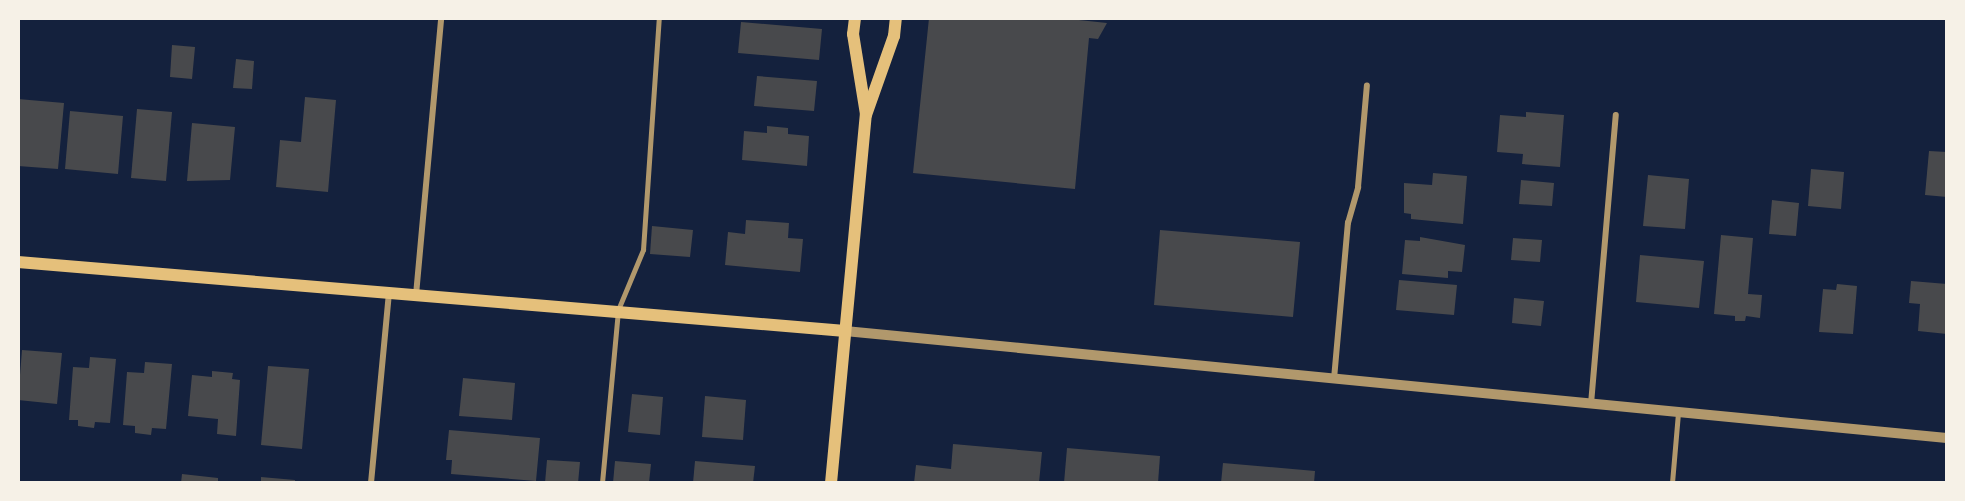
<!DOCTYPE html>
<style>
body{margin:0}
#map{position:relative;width:1965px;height:501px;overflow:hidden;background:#14213d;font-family:"Fira Sans",sans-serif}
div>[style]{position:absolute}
.building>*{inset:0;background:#48494c}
.service>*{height:4.5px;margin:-2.25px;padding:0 2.25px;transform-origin:2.25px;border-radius:2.25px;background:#b1986c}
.minor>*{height:6px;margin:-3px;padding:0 3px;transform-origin:3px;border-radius:3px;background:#b1986c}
.tertiary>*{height:10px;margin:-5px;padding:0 5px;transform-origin:5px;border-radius:5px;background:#b1986c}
.secondary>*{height:12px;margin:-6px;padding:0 6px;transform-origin:6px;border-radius:6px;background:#e5c07b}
span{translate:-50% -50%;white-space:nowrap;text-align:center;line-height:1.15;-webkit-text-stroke:6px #f6f1e7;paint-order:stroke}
.frame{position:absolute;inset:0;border:20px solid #f6f1e7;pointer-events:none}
</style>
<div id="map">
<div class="building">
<div style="clip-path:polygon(929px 18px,1060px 18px,1107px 23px,1098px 39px,1089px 38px,1075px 189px,913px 173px)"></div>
<div style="clip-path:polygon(741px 22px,822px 29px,819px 60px,738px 53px)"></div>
<div style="clip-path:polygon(172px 45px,195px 47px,192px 79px,170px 77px)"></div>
<div style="clip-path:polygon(236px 59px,254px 61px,252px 89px,233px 88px)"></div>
<div style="clip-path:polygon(757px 76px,817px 81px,814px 111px,754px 106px)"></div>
<div style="clip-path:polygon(305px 97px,336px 100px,328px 192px,276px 187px,280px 140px,301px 142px)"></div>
<div style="clip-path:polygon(18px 99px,64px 103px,58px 169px,18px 166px)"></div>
<div style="clip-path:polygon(137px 109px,172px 112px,166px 181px,131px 178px)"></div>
<div style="clip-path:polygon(70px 111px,123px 116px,118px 174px,65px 169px)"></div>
<div style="clip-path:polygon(1526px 112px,1564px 115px,1560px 167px,1522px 164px,1523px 154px,1497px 152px,1500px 115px,1526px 117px)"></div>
<div style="clip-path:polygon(192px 123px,235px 127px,230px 180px,187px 181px)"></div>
<div style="clip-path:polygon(767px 126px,788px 128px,788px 134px,809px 136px,807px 166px,742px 160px,744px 131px,767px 133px)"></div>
<div style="clip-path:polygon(1929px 151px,1947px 152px,1947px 197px,1925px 195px)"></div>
<div style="clip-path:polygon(1811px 169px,1844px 172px,1841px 209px,1808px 206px)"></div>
<div style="clip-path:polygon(1433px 173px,1467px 176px,1463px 224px,1411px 219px,1411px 214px,1404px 213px,1404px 183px,1432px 185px)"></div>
<div style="clip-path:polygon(1648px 175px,1689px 179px,1685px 229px,1643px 226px)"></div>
<div style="clip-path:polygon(1521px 180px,1554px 183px,1552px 206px,1519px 204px)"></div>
<div style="clip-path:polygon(1772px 200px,1799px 203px,1796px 236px,1769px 234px)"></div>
<div style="clip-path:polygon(746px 220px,789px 223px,788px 238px,803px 239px,800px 272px,725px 265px,728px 232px,745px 234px)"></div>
<div style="clip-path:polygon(652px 226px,693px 230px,690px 257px,650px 254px)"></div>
<div style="clip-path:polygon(1160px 230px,1300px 242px,1293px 317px,1154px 305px)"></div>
<div style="clip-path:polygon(1721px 235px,1753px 238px,1748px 294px,1762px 295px,1760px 318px,1746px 316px,1745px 321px,1735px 321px,1735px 316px,1714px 314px)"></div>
<div style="clip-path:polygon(1420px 237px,1465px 245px,1462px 272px,1448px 271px,1448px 278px,1402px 274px,1405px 240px,1420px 241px)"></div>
<div style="clip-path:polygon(1513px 238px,1542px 240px,1540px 262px,1511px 260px)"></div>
<div style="clip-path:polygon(1640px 255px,1704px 261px,1699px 308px,1636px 302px)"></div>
<div style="clip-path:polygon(1399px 280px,1457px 285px,1454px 315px,1396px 310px)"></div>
<div style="clip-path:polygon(1911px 281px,1947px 284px,1947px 334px,1918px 331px,1920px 304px,1909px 303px)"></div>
<div style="clip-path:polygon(1837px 284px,1857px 286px,1853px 334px,1819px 332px,1823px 289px,1836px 290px)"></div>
<div style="clip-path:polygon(1514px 298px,1544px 301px,1541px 326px,1512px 323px)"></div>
<div style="clip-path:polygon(22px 350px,62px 353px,57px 404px,18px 400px)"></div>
<div style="clip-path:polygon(90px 357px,116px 359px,110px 423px,95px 422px,94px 428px,78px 426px,78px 420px,69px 420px,73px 367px,89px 368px)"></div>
<div style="clip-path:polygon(145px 362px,172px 364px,166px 429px,152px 428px,151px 435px,135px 433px,135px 426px,123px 425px,127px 372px,144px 373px)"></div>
<div style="clip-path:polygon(268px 366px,309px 369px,302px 449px,261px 445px)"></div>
<div style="clip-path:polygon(212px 371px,233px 373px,232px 379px,240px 380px,236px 436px,217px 434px,218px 419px,188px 416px,192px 375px,212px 377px)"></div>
<div style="clip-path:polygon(463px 378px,515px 383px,512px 420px,459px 416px)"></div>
<div style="clip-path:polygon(632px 394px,663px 397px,660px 435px,628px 432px)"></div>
<div style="clip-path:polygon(705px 396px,746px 400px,743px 440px,702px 437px)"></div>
<div style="clip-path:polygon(449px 430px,540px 438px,536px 481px,451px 474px,452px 460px,446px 460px)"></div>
<div style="clip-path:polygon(953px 444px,1042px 452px,1039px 483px,914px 483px,916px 465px,951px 469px)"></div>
<div style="clip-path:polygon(1067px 448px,1160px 456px,1158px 483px,1064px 483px)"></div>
<div style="clip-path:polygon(547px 460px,580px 462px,578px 483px,545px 483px)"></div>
<div style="clip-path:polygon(615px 461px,651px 464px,649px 483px,613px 483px)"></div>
<div style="clip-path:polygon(695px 461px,755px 466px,753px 483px,693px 483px)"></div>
<div style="clip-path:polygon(1223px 463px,1315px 471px,1314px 483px,1221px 483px)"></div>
<div style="clip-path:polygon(182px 474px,218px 478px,218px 483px,181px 483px)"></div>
<div style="clip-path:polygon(261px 477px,295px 480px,295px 483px,261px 483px)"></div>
</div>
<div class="service">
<div style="left:602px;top:483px;width:174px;rotate:-84.7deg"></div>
<div style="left:618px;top:310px;width:65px;rotate:-67.4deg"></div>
<div style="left:643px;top:250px;width:233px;rotate:-86.1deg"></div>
<div style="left:1672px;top:483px;width:70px;rotate:-85.1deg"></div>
</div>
<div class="minor">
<div style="left:416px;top:295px;width:278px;rotate:-84.8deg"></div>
<div style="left:1334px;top:379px;width:157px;rotate:-84.9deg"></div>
<div style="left:1348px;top:223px;width:37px;rotate:-74deg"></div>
<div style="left:1358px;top:187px;width:102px;rotate:-85deg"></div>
<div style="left:1591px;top:404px;width:290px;rotate:-85.1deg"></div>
<div style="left:371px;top:483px;width:190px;rotate:-84.6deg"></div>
</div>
<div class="tertiary">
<div style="left:845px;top:331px;width:1107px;rotate:5.55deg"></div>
</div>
<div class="secondary">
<div style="left:855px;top:18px;width:16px;rotate:97deg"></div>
<div style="left:853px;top:34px;width:81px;rotate:80.8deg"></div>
<div style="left:18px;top:262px;width:830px;rotate:4.77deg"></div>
<div style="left:831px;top:483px;width:370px;rotate:-84.6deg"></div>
<div style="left:866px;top:115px;width:84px;rotate:-70.5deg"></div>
<div style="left:894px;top:36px;width:18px;rotate:-84deg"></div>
</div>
<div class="frame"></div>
</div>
